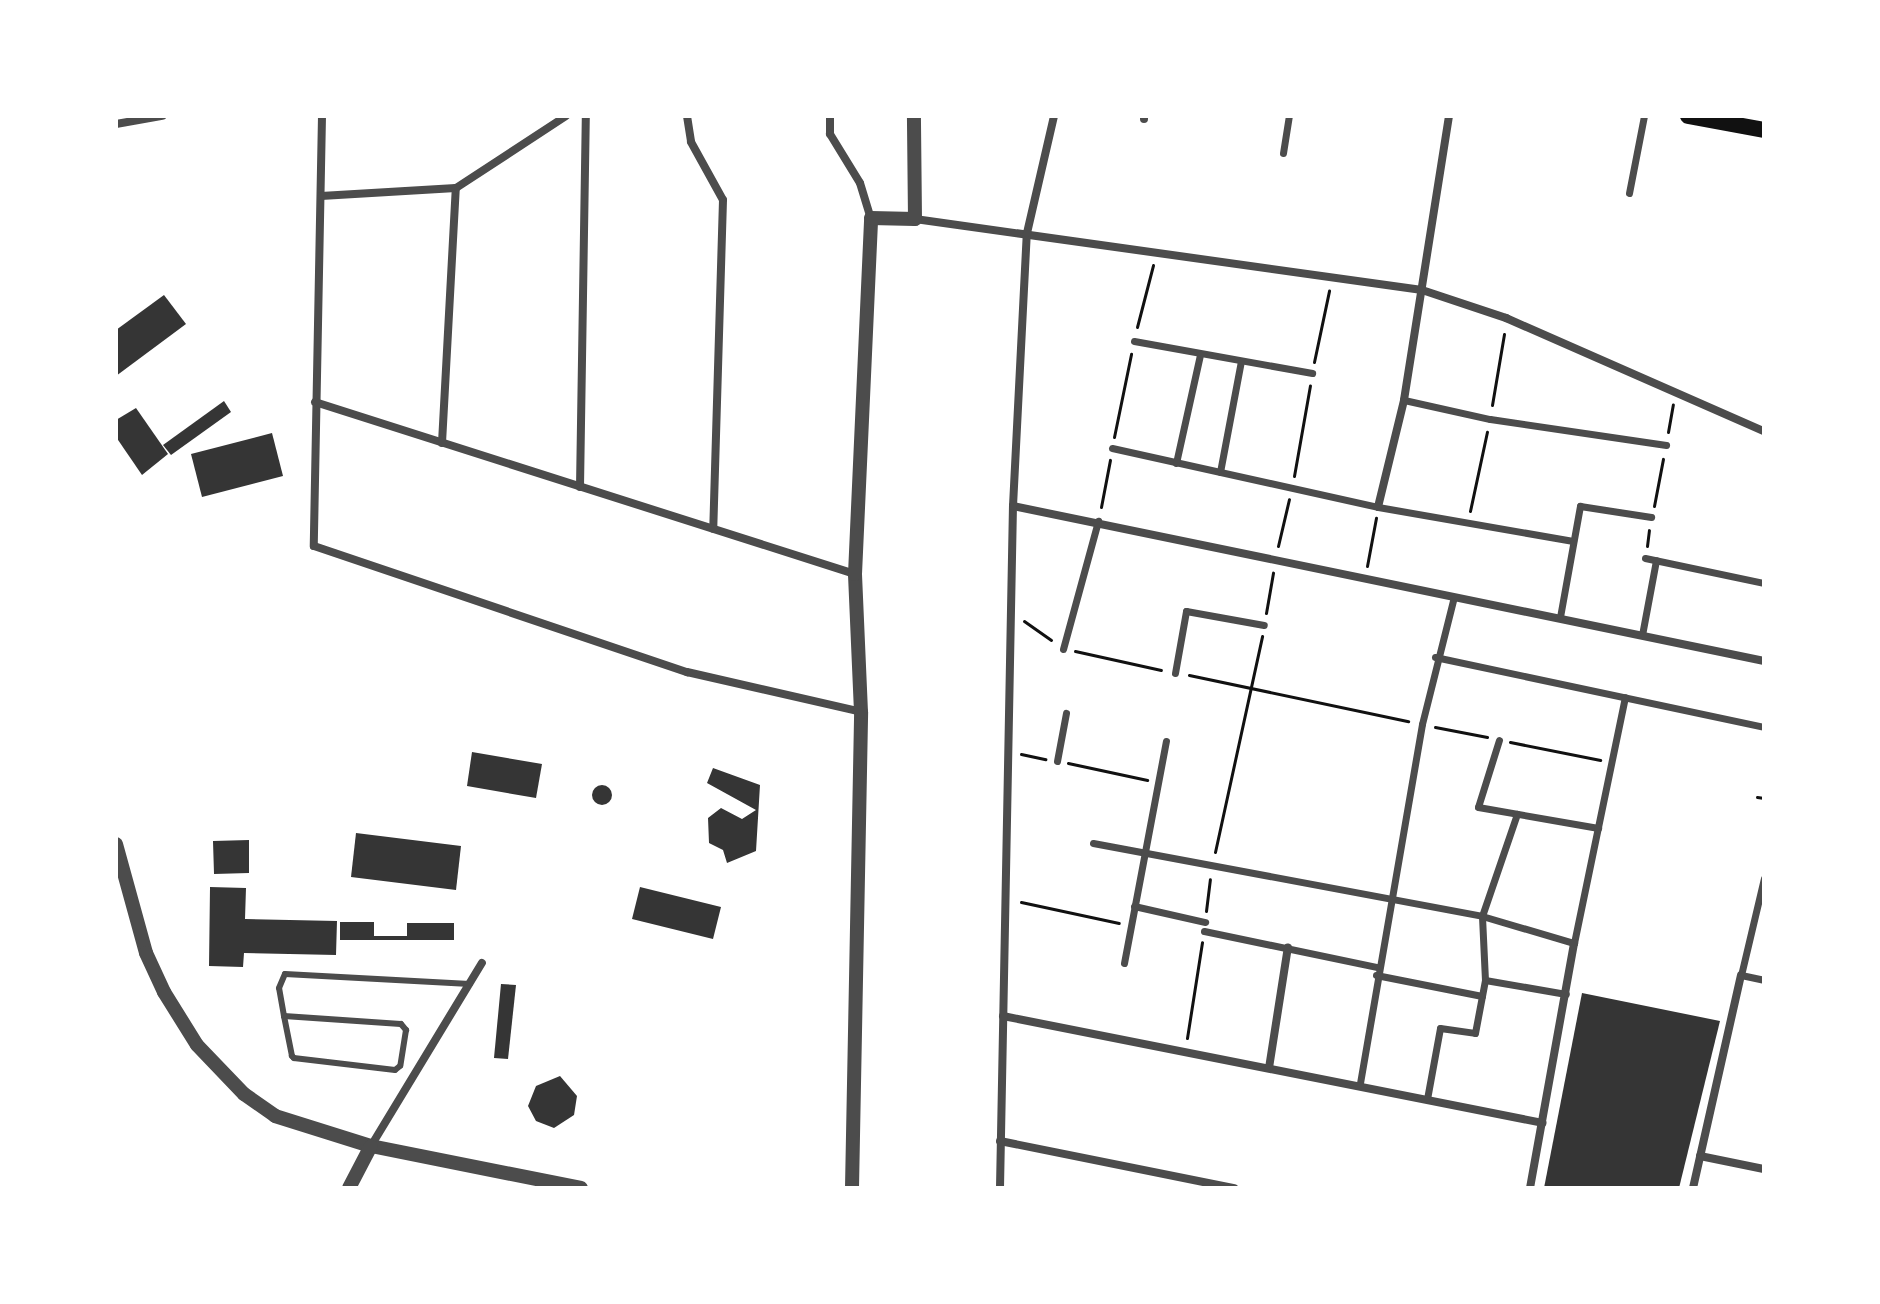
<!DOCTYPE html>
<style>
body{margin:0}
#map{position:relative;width:1880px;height:1304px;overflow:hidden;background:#fff;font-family:"Roboto Condensed",sans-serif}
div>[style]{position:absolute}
.building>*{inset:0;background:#353535}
.round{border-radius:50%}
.path>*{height:3px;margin:-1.5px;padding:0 1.5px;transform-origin:1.5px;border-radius:1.5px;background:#111}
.service>*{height:6px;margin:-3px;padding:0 3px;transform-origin:3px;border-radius:3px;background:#4c4c4c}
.pedestrian>*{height:7px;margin:-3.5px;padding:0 3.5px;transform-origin:3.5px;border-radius:3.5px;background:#4c4c4c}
.minor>*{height:8px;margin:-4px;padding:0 4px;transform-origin:4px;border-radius:4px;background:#4c4c4c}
.tertiary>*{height:14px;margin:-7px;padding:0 7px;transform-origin:7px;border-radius:7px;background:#4c4c4c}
.secondary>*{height:16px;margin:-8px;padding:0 8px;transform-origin:8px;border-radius:8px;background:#111}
span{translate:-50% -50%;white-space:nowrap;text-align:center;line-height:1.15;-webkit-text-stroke:6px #fff;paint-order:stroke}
.frame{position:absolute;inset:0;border:118px solid #fff;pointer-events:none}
</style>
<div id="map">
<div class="building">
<div style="clip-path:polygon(164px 295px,186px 324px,116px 376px,116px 330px)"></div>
<div style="clip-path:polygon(224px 401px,231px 412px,171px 455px,163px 445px)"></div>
<div style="clip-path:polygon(136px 408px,168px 454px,142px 475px,116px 437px,116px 420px)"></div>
<div style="clip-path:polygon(272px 433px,283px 476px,202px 497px,191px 454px)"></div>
<div style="clip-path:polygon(472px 752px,542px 764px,536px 798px,467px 786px)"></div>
<div style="clip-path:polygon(713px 768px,760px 785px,756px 851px,727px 863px,723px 850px,709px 843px,708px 818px,721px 808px,742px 819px,756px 810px,707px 783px)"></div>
<div class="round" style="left:592px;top:785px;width:20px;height:20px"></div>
<div style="clip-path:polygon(356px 833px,461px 846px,456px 890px,351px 877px)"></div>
<div style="clip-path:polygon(249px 840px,249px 873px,214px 874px,213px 841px)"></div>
<div style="clip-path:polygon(210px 887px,246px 888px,245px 919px,337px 921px,336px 955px,244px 953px,243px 967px,209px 966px)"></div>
<div style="clip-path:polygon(640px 887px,721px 907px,713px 939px,632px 919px)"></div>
<div style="clip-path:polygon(340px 922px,374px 922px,374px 936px,407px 936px,407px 923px,454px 923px,454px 940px,340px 940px)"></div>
<div style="clip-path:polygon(501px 984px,516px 985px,508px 1059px,494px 1058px)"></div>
<div style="clip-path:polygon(1582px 993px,1720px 1021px,1679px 1188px,1544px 1188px)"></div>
<div style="clip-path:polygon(560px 1076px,577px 1096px,574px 1115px,554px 1128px,536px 1121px,528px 1106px,536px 1086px)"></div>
</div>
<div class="path">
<div style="left:1137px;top:327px;width:64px;rotate:-75.5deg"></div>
<div style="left:1314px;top:362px;width:73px;rotate:-78.1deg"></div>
<div style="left:1492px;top:405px;width:72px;rotate:-80.4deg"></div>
<div style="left:1668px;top:432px;width:28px;rotate:-80deg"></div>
<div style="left:1114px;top:437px;width:85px;rotate:-78.4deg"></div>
<div style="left:1294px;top:476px;width:92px;rotate:-80deg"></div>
<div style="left:1654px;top:506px;width:48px;rotate:-79.2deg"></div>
<div style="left:1101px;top:507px;width:48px;rotate:-79.2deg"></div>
<div style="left:1470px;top:511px;width:81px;rotate:-77.9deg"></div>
<div style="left:1278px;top:546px;width:48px;rotate:-76.8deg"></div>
<div style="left:1647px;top:546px;width:16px;rotate:-83deg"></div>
<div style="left:1367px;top:566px;width:49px;rotate:-79.4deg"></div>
<div style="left:1266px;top:613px;width:41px;rotate:-80.1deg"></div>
<div style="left:1024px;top:621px;width:33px;rotate:35deg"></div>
<div style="left:1075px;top:651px;width:88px;rotate:12.5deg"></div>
<div style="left:1189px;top:675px;width:224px;rotate:11.9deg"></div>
<div style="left:1435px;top:727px;width:53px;rotate:10.9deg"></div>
<div style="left:1510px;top:742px;width:92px;rotate:11.3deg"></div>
<div style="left:1021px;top:754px;width:25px;rotate:12deg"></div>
<div style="left:1068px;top:763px;width:81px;rotate:12.1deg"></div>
<div style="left:1757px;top:797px;width:7px;rotate:8deg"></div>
<div style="left:1215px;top:852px;width:221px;rotate:-77.7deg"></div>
<div style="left:1021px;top:902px;width:100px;rotate:12.1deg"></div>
<div style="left:1206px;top:911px;width:32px;rotate:-83deg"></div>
<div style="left:1187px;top:1038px;width:97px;rotate:-81.1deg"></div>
</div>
<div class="service">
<div style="left:284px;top:1016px;width:117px;rotate:3.9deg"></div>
<div style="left:401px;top:1024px;width:8px;rotate:50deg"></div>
<div style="left:406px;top:1030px;width:36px;rotate:99deg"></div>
<div style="left:400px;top:1066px;width:6px;rotate:141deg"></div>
<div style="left:395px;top:1070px;width:102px;rotate:-173.2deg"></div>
<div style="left:294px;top:1058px;width:3px;rotate:-135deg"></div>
<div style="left:292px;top:1056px;width:41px;rotate:-101.3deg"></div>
<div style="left:284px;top:1016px;width:28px;rotate:-100deg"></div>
<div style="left:279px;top:988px;width:15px;rotate:-67deg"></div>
<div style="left:285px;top:974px;width:185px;rotate:3.1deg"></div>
</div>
<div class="pedestrian">
<div style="left:1283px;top:153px;width:37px;rotate:-81deg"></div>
<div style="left:1629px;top:193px;width:78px;rotate:-79deg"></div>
<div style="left:1134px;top:341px;width:181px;rotate:10.2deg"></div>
<div style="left:1404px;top:400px;width:88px;rotate:12.5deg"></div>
<div style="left:1490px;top:419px;width:178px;rotate:8.4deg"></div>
<div style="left:1112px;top:448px;width:272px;rotate:12.5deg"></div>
<div style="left:1378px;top:507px;width:198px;rotate:9.9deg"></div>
<div style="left:1176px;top:463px;width:111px;rotate:-77.5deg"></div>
<div style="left:1220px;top:472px;width:113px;rotate:-79.3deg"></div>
<div style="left:1645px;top:558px;width:122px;rotate:11.9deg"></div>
<div style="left:1560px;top:617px;width:113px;rotate:-79.8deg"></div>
<div style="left:1580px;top:506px;width:72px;rotate:8.8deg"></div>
<div style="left:1642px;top:635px;width:76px;rotate:-79.4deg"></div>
<div style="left:1063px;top:649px;width:133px;rotate:-74.7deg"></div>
<div style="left:1435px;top:657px;width:336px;rotate:12deg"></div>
<div style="left:1175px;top:673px;width:63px;rotate:-79.9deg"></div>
<div style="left:1186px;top:611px;width:79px;rotate:10.2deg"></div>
<div style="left:1499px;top:740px;width:70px;rotate:107.4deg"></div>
<div style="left:1478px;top:807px;width:122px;rotate:9.9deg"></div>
<div style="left:1057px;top:761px;width:49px;rotate:-79.4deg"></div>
<div style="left:1093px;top:843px;width:396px;rotate:10.6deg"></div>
<div style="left:1482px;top:916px;width:96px;rotate:16.4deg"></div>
<div style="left:1574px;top:943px;width:251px;rotate:-78.3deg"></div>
<div style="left:1764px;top:878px;width:100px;rotate:103.3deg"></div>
<div style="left:1741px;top:975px;width:24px;rotate:12deg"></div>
<div style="left:1134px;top:906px;width:73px;rotate:12.7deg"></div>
<div style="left:1204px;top:931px;width:177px;rotate:11.8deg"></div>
<div style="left:1124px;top:963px;width:226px;rotate:-79.3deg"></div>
<div style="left:1376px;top:975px;width:108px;rotate:11.2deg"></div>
<div style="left:1485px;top:980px;width:82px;rotate:9.8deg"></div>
<div style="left:1360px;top:1083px;width:364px;rotate:-80.2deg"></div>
<div style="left:1422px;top:724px;width:131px;rotate:-75.9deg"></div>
<div style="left:1427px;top:1099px;width:72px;rotate:-79.6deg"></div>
<div style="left:1440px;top:1028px;width:35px;rotate:8deg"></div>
<div style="left:1475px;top:1033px;width:54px;rotate:-79.3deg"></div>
<div style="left:1485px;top:980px;width:64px;rotate:-92.7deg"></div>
<div style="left:1482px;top:916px;width:108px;rotate:-71.1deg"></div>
</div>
<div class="minor">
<div style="left:322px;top:116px;width:430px;rotate:91.1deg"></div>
<div style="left:314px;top:546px;width:394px;rotate:18.7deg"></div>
<div style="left:687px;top:672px;width:179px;rotate:12.9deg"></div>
<div style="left:687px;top:116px;width:26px;rotate:81deg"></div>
<div style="left:691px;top:142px;width:66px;rotate:61.1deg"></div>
<div style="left:723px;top:200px;width:329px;rotate:91.7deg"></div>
<div style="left:830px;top:116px;width:18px;rotate:90deg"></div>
<div style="left:830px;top:134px;width:57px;rotate:58.5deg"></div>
<div style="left:860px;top:183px;width:37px;rotate:73deg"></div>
<div style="left:1144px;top:119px;width:3px;rotate:-90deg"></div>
<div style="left:116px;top:124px;width:47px;rotate:-9.9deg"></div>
<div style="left:321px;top:196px;width:135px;rotate:-3.4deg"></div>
<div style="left:456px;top:188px;width:131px;rotate:-33.2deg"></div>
<div style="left:915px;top:219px;width:512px;rotate:7.97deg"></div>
<div style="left:1422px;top:290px;width:89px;rotate:18.4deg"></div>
<div style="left:1506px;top:318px;width:282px;rotate:23.7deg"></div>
<div style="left:315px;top:402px;width:567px;rotate:17.67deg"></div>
<div style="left:442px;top:443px;width:255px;rotate:-86.9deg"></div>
<div style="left:580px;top:487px;width:371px;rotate:-89.1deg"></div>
<div style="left:1013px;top:506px;width:767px;rotate:11.66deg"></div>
<div style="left:1378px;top:507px;width:110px;rotate:-76.3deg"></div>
<div style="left:1404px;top:400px;width:288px;rotate:-81deg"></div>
<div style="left:1003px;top:1016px;width:550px;rotate:11.21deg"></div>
<div style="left:1269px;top:1068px;width:122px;rotate:-81.1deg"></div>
<div style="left:1000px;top:1141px;width:239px;rotate:11.4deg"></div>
<div style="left:371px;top:1146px;width:214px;rotate:-58.8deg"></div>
<div style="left:1700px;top:1156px;width:65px;rotate:11.5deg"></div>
<div style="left:1000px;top:1188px;width:682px;rotate:-88.91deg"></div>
<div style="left:1013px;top:506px;width:273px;rotate:-87.1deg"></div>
<div style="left:1027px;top:233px;width:120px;rotate:-77deg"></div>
<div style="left:1530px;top:1188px;width:249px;rotate:-79.8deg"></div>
<div style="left:1693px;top:1188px;width:218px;rotate:-77.3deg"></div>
</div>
<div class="tertiary">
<div style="left:116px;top:844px;width:113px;rotate:74.6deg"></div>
<div style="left:146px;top:953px;width:43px;rotate:65.2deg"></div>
<div style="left:164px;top:992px;width:62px;rotate:58.1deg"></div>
<div style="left:197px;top:1045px;width:68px;rotate:46.2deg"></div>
<div style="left:244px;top:1094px;width:38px;rotate:35deg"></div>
<div style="left:275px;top:1116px;width:101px;rotate:17.4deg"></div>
<div style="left:371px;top:1146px;width:214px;rotate:11.3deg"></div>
<div style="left:349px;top:1188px;width:47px;rotate:-62.4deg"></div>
<div style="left:852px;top:1188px;width:476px;rotate:-88.9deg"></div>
<div style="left:861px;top:712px;width:138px;rotate:-92.5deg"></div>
<div style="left:855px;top:574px;width:356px;rotate:-87.4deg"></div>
<div style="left:871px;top:218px;width:44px;rotate:1.3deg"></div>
<div style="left:915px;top:219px;width:103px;rotate:-90.6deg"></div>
</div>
<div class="secondary">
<div style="left:1688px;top:116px;width:77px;rotate:10.4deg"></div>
</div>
<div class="frame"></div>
</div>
